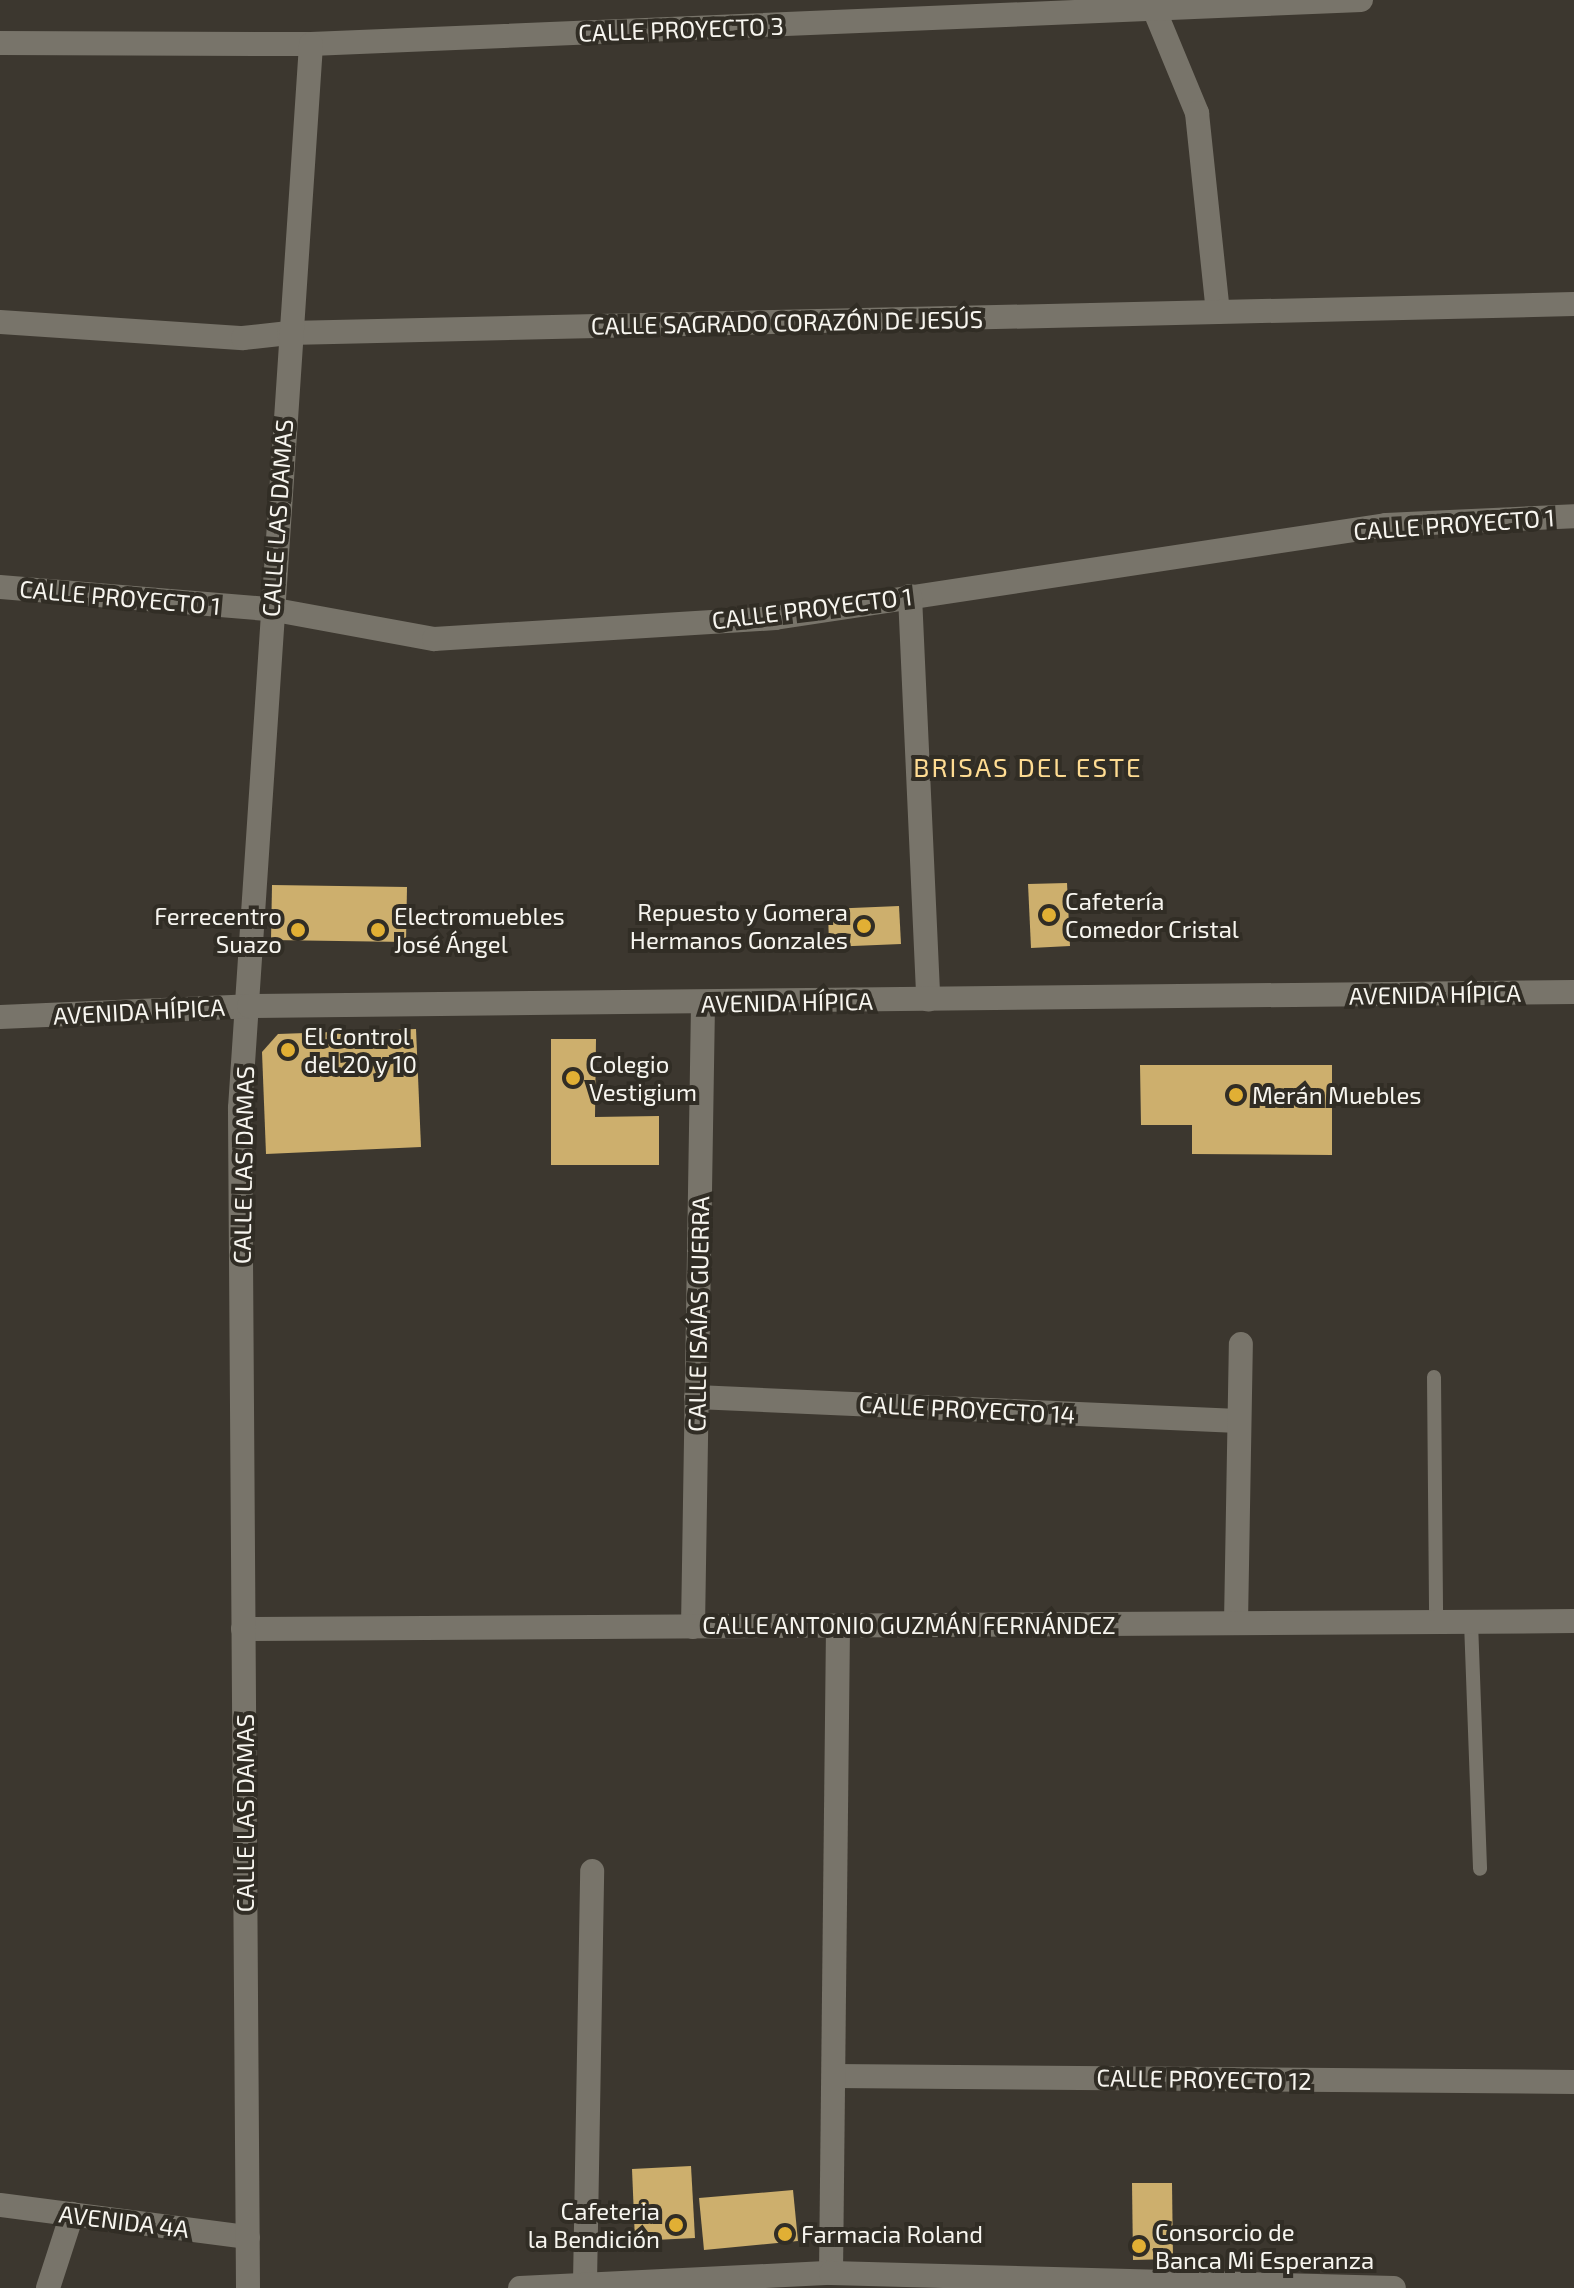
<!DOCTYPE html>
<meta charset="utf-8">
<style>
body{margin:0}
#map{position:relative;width:1574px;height:2288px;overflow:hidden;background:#3c372f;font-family:"Exo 2",sans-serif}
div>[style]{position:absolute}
.building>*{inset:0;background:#cdaf6d}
.service>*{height:14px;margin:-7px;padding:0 7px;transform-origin:7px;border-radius:7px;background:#78746a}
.minor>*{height:24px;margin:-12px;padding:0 12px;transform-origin:12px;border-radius:12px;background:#78746a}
.tertiary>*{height:24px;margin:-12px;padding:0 12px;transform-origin:12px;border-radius:12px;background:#78746a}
.dots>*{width:22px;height:22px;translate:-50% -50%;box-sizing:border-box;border:4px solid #312d25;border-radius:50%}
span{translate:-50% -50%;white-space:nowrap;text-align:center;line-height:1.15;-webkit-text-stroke:8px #312d25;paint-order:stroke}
.street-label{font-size:24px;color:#f7f5ef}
.poi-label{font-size:24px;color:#f7f5ef}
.left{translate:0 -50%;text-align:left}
.right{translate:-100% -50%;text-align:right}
.neighbourhood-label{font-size:26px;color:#ffdc92;letter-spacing:2px}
</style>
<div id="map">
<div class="building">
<div style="clip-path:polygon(1067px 883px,1070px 946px,1031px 948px,1028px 884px)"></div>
<div style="clip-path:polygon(272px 885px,407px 887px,406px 942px,271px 940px)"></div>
<div style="clip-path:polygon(899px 906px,901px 944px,829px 947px,828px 909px)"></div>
<div style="clip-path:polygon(416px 1029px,421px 1147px,266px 1154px,262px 1052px,278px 1034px)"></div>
<div style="clip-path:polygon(551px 1039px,596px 1039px,595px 1117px,659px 1116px,659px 1165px,551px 1165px)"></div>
<div style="clip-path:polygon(1140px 1065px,1332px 1065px,1332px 1155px,1192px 1154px,1192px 1125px,1141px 1125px)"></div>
<div style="clip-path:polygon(691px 2166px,695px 2238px,635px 2241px,632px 2169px)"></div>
<div style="clip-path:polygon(1132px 2183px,1172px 2183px,1173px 2259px,1133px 2260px)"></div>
<div style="clip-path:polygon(793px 2190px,798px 2241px,704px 2250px,699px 2198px)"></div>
</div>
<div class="service">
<div style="left:1434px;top:1377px;width:246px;rotate:89.5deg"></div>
<div style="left:1471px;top:1622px;width:247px;rotate:87.9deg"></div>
</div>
<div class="minor">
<div style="left:1154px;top:9px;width:113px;rotate:67.5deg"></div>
<div style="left:1197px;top:113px;width:200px;rotate:84deg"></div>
<div style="left:0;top:43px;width:311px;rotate:0.2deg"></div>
<div style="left:311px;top:44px;width:1051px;rotate:-2.4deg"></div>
<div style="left:0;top:322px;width:244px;rotate:3.8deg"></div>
<div style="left:243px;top:338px;width:46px;rotate:-6.2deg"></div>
<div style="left:289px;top:333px;width:1285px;rotate:-1.29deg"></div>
<div style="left:0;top:587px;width:271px;rotate:4.7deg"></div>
<div style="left:270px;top:609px;width:167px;rotate:10.4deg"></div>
<div style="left:434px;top:639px;width:342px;rotate:-3.5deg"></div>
<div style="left:775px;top:618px;width:618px;rotate:-8.65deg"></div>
<div style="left:1386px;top:525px;width:188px;rotate:-2.7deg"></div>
<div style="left:910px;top:596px;width:404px;rotate:87.4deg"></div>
<div style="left:696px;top:1397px;width:543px;rotate:2.54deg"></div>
<div style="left:1236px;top:1623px;width:279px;rotate:-89deg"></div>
<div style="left:693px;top:1627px;width:625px;rotate:-89.08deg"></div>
<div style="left:243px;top:1629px;width:1331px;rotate:-0.34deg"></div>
<div style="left:834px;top:2076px;width:740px;rotate:0.46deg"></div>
<div style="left:0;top:2205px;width:250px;rotate:7.4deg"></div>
<div style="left:831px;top:2273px;width:647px;rotate:-89.38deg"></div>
<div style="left:585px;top:2283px;width:412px;rotate:-89deg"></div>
<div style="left:48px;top:2288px;width:78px;rotate:-72deg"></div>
<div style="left:248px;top:2288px;width:1180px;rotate:-90.39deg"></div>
<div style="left:240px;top:1108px;width:1066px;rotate:-86.18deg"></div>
<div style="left:520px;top:2288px;width:311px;rotate:-2.8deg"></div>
<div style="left:831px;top:2273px;width:563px;rotate:1.53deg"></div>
</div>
<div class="tertiary">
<div style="left:0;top:1017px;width:249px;rotate:-2.5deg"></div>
<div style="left:249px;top:1006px;width:1325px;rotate:-0.61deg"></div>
</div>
<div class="dots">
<div style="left:1049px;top:915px;background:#e1af34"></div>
<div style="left:864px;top:926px;background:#e1af34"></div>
<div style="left:298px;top:930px;background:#e1af34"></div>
<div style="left:378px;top:930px;background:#e1af34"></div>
<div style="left:288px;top:1050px;background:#e1af34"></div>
<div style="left:573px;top:1078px;background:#e1af34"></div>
<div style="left:1236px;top:1095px;background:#e1af34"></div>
<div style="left:676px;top:2225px;background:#e1af34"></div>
<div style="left:785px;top:2234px;background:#e1af34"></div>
<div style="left:1139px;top:2246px;background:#e1af34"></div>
</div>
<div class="street-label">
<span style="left:681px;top:29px;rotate:-2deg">CALLE PROYECTO 3</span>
<span style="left:787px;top:322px;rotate:-1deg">CALLE SAGRADO CORAZÓN DE JESÚS</span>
<span style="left:277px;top:518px;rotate:-86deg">CALLE LAS DAMAS</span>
<span style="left:1454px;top:524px;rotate:-4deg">CALLE PROYECTO 1</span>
<span style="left:120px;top:597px;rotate:5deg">CALLE PROYECTO 1</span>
<span style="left:812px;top:608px;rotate:-7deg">CALLE PROYECTO 1</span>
<span style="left:1435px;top:994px;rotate:-1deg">AVENIDA HÍPICA</span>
<span style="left:787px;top:1002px;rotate:-1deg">AVENIDA HÍPICA</span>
<span style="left:139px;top:1011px;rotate:-3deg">AVENIDA HÍPICA</span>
<span style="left:243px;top:1165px;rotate:-89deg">CALLE LAS DAMAS</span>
<span style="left:698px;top:1314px;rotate:-89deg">CALLE ISAÍAS GUERRA</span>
<span style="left:967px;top:1409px;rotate:3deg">CALLE PROYECTO 14</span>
<span style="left:909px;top:1625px">CALLE ANTONIO GUZMÁN FERNÁNDEZ</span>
<span style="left:245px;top:1813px;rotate:-90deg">CALLE LAS DAMAS</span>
<span style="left:1204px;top:2079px;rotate:1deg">CALLE PROYECTO 12</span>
<span style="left:124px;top:2221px;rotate:7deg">AVENIDA 4A</span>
</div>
<div class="poi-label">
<span class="left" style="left:1065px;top:915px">Cafetería<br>Comedor Cristal</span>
<span class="right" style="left:848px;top:926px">Repuesto y Gomera<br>Hermanos Gonzales</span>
<span class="right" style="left:282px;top:930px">Ferrecentro<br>Suazo</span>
<span class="left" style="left:394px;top:930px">Electromuebles<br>José Ángel</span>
<span class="left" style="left:304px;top:1050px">El Control<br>del 20 y 10</span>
<span class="left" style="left:589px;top:1078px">Colegio<br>Vestigium</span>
<span class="left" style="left:1252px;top:1095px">Merán Muebles</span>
<span class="right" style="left:660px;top:2225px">Cafeteria<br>la Bendición</span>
<span class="left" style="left:1155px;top:2246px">Consorcio de<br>Banca Mi Esperanza</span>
<span class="left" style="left:801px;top:2234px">Farmacia Roland</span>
</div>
<div class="neighbourhood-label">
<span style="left:1028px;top:767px">BRISAS DEL ESTE</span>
</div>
</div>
